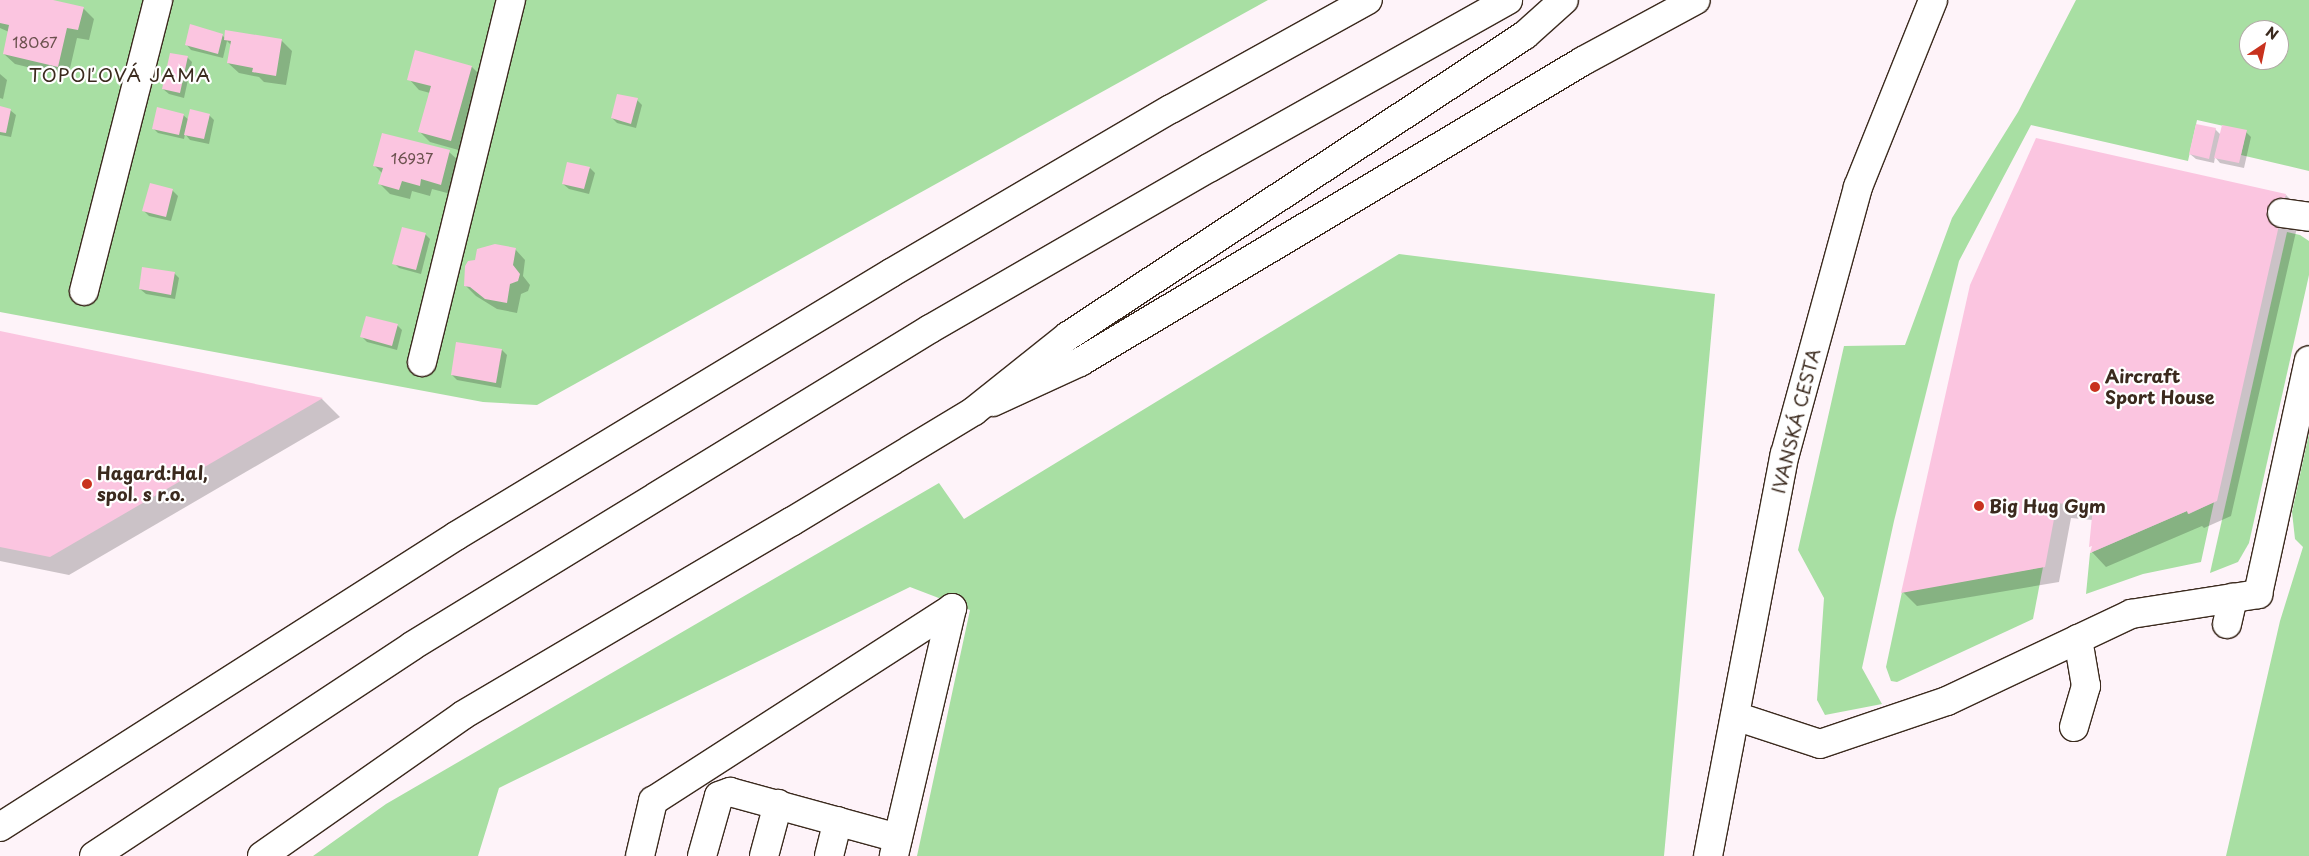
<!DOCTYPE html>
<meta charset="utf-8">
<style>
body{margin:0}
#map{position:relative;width:2309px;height:856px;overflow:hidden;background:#fef3f9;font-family:"Playpen Sans",sans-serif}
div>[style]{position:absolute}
.green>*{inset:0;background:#a8dfa3}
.shadow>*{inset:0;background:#0003}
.building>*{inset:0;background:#fbc5e0}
.roads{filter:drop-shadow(1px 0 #3b2a1e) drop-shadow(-1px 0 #3b2a1e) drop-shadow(0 1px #3b2a1e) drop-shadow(0 -1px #3b2a1e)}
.minor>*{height:28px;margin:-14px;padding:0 14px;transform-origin:14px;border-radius:14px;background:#fff}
.highway>*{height:28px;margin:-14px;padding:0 14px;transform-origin:14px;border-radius:14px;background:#fff}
.dots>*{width:14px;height:14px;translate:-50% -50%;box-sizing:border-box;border:2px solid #fff;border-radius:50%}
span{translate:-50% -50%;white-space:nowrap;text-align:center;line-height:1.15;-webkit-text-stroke:4.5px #fff;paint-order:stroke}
.number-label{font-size:15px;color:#6b514e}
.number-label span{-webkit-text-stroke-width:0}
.poi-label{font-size:18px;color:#3b2a1e;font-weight:700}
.left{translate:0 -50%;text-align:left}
.street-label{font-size:18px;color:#3b2a1e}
.neighbourhood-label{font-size:19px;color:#3b2a1e;letter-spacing:1px}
.north{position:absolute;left:2239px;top:20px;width:50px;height:50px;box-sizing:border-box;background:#fff;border:1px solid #b1aaa5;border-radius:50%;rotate:34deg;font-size:14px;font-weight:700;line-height:20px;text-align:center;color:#3b2a1e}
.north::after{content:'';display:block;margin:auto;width:18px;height:22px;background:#c8321e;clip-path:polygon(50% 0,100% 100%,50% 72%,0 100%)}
</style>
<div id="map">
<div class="green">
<div style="clip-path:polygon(0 0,1268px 0,537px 405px,483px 402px,0 312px)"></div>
<div style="clip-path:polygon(evenodd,2076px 0,2309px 0,2309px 171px,2241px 155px,2246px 131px,2197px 120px,2188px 161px,2031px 125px,1959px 261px,1894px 521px,1862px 668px,1882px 704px,1825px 715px,1817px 700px,1824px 598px,1798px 550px,1844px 346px,1905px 345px,1952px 218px,2018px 112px,2076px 0,2249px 30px,2279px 30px,2279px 60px,2249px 60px,2249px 30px)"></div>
<div style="clip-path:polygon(2287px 232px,2300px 235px,2309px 241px,2309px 275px,2249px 543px,2238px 562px,2210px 573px)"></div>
<div style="clip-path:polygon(1399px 254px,1715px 294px,1664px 856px,917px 856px,970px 610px,910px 587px,499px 788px,478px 856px,313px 856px,386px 804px,939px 483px,964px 519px)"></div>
<div style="clip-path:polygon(2309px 433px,2309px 856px,2226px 856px,2280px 621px,2303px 547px,2295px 539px,2292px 512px)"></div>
<div style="clip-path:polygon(2214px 502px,2201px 562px,2143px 574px,2086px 594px,2090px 553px,2187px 511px,2189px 514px)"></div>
<div style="clip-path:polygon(2043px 567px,2033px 619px,1897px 682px,1891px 681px,1886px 667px,1902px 592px)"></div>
</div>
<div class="shadow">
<div style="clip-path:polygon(0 0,47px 0,83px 8px,94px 19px,89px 40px,77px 38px,68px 77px,15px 64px,4px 54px,9px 32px,0 28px)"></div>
<div style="clip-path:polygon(222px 35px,225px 38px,281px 40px,292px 51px,286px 85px,264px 82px,259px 77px,239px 73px,228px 63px,231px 45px,227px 41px,223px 58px,191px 50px,186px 44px)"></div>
<div style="clip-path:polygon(416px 52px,472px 67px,482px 77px,462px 151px,430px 142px,420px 132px,430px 93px,419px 90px,409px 79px)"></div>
<div style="clip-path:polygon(187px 57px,192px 62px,184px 98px,169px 94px,163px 89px)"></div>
<div style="clip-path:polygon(0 74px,7px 80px,3px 99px,0 98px)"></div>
<div style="clip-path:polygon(637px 100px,642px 105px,636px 128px,617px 123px,612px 118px)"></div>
<div style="clip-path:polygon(0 107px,10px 110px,16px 115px,11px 137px,0 135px)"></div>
<div style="clip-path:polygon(183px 115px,189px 120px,209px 115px,214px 120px,209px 144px,190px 140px,185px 134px,184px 139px,158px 133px,153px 128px)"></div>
<div style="clip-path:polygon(2215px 129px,2221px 135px,2246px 132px,2251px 137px,2244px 168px,2220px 163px,2215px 157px,2214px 163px,2196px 159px,2190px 154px)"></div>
<div style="clip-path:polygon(449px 152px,460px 162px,451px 194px,432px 189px,430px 196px,412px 191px,410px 199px,390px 194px,380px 184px,382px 173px,374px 165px)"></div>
<div style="clip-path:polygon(590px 168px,595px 173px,589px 194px,569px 189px,563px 184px)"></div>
<div style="clip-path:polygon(172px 190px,178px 196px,171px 221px,149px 216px,143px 210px)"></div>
<div style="clip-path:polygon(2286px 195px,2301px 210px,2231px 516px,2204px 528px,2202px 526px,2106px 567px,2092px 552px,2093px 520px,2071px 518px,2059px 582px,1917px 606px,1902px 591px)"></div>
<div style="clip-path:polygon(425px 234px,430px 239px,421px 274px,399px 268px,394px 263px)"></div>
<div style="clip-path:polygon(515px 249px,525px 260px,523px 276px,530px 285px,528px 291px,521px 294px,517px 313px,497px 309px,476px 296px,466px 286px)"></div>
<div style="clip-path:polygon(174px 273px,179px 278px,175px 299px,146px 294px,140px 289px)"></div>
<div style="clip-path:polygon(397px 325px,402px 330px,397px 350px,367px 342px,362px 337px)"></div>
<div style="clip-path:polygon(0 332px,322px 399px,340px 417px,69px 575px,0 561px)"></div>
<div style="clip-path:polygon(502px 350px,507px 355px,501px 388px,457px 380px,452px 375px)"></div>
</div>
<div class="building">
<div style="clip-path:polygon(0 0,53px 0,84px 7px,78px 30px,67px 28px,58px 67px,3px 54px,9px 25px,0 23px)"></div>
<div style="clip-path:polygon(190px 24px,223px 34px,218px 54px,185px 45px)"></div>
<div style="clip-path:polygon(225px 30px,282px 39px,276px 76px,252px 72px,253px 68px,227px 63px,231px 41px,224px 40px)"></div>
<div style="clip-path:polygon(415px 50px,472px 66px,451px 141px,418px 132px,431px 86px,407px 80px)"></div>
<div style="clip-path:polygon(170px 53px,188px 56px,180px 93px,162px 89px)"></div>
<div style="clip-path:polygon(617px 94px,638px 98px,631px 124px,611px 118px)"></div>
<div style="clip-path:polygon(0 106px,11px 109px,6px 133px,0 132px)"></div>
<div style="clip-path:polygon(157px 107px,184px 114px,179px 135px,152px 129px)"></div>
<div style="clip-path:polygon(190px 109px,210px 114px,204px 139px,184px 135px)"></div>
<div style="clip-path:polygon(2196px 124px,2216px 128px,2209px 159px,2189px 154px)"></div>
<div style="clip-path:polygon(2222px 125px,2247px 130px,2239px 163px,2214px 158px)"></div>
<div style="clip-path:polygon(382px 133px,450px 150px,441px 185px,421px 179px,420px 186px,402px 181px,399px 190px,378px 184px,383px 168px,373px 166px)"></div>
<div style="clip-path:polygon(2036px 138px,2286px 194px,2217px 501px,2188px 514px,2187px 511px,2090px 553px,2092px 546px,2089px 547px,2093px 507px,2057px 503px,2045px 567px,1901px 593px,1970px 285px)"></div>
<div style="clip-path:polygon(567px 162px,590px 167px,584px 189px,562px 184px)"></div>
<div style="clip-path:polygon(150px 183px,173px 189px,166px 217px,142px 211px)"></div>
<div style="clip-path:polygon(402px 227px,426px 233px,416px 270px,392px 264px)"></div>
<div style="clip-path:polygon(495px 244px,516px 248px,513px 265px,520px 274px,518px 281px,510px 284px,507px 303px,485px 299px,470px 287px,464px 286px,465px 266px,468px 261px,475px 260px,477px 249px)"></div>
<div style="clip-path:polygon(142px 267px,175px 272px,171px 295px,139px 289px)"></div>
<div style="clip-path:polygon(366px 316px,398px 324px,392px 346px,360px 337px)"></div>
<div style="clip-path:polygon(0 331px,323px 398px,50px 557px,0 547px)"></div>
<div style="clip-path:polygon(456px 342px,502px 349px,496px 383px,451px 375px)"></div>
</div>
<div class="roads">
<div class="minor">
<div style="left:2282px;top:213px;width:27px;rotate:8deg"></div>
<div style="left:84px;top:291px;width:300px;rotate:-75.7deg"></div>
<div style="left:422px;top:362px;width:373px;rotate:-76.2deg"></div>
<div style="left:993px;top:402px;width:96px;rotate:-24.7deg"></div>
<div style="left:1080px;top:362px;width:586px;rotate:-30.9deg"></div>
<div style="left:1583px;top:61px;width:128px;rotate:-28.4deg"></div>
<div style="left:2227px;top:624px;width:27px;rotate:-77deg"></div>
<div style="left:1735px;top:716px;width:89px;rotate:18.2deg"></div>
<div style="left:1820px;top:744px;width:134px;rotate:-18.7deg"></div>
<div style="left:1947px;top:701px;width:204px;rotate:-25.3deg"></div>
<div style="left:2131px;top:614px;width:129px;rotate:-8.9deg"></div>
<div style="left:2258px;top:594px;width:239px;rotate:-77.7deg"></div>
<div style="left:2074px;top:727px;width:43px;rotate:-73.7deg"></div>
<div style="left:2086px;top:686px;width:48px;rotate:-99.7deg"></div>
<div style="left:640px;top:856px;width:57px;rotate:-76.7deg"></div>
<div style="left:653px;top:801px;width:356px;rotate:-32.8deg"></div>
<div style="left:952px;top:608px;width:255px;rotate:103.2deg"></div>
<div style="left:702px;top:856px;width:62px;rotate:-74.2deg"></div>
<div style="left:719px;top:796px;width:12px;rotate:-20deg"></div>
<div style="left:730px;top:792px;width:174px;rotate:15.3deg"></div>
<div style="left:764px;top:856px;width:54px;rotate:-74.9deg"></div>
<div style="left:829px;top:856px;width:36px;rotate:-76deg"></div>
<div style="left:1708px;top:856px;width:409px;rotate:-79.2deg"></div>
<div style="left:1785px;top:454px;width:277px;rotate:-74.7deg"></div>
<div style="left:1858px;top:187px;width:201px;rotate:-68.1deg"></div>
</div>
<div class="highway">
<div style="left:0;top:827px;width:541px;rotate:-32.54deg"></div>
<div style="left:456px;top:536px;width:508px;rotate:-31.16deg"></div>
<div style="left:891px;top:273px;width:324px;rotate:-30.4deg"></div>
<div style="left:1171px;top:109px;width:225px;rotate:-29deg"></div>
<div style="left:94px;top:856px;width:381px;rotate:-33.4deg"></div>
<div style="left:412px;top:646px;width:607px;rotate:-31.47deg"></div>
<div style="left:930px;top:329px;width:322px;rotate:-30deg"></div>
<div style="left:1209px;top:168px;width:343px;rotate:-29.3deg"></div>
<div style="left:262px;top:856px;width:246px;rotate:-35deg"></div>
<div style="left:463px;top:715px;width:381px;rotate:-30.5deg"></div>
<div style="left:791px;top:522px;width:214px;rotate:-31.2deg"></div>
<div style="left:974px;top:411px;width:120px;rotate:-38.6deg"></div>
<div style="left:1068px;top:336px;width:547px;rotate:-33.37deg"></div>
<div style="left:1525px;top:35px;width:52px;rotate:-41.9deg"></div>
</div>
</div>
<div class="dots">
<div style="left:2095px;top:387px;background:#c8321e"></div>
<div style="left:87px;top:484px;background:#c8321e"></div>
<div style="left:1979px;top:506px;background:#c8321e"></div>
</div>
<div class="number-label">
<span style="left:35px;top:42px">18067</span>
<span style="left:412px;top:158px">16937</span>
</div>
<div class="poi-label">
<span class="left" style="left:2105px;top:387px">Aircraft<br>Sport House</span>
<span class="left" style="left:97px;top:484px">Hagard:Hal,<br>spol. s r.o.</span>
<span class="left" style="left:1989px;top:506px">Big Hug Gym</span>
</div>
<div class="street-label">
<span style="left:1796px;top:421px;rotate:-76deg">IVANSKÁ CESTA</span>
</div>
<div class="neighbourhood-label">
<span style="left:120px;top:75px">TOPOĽOVÁ JAMA</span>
</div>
<div class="north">N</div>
</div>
